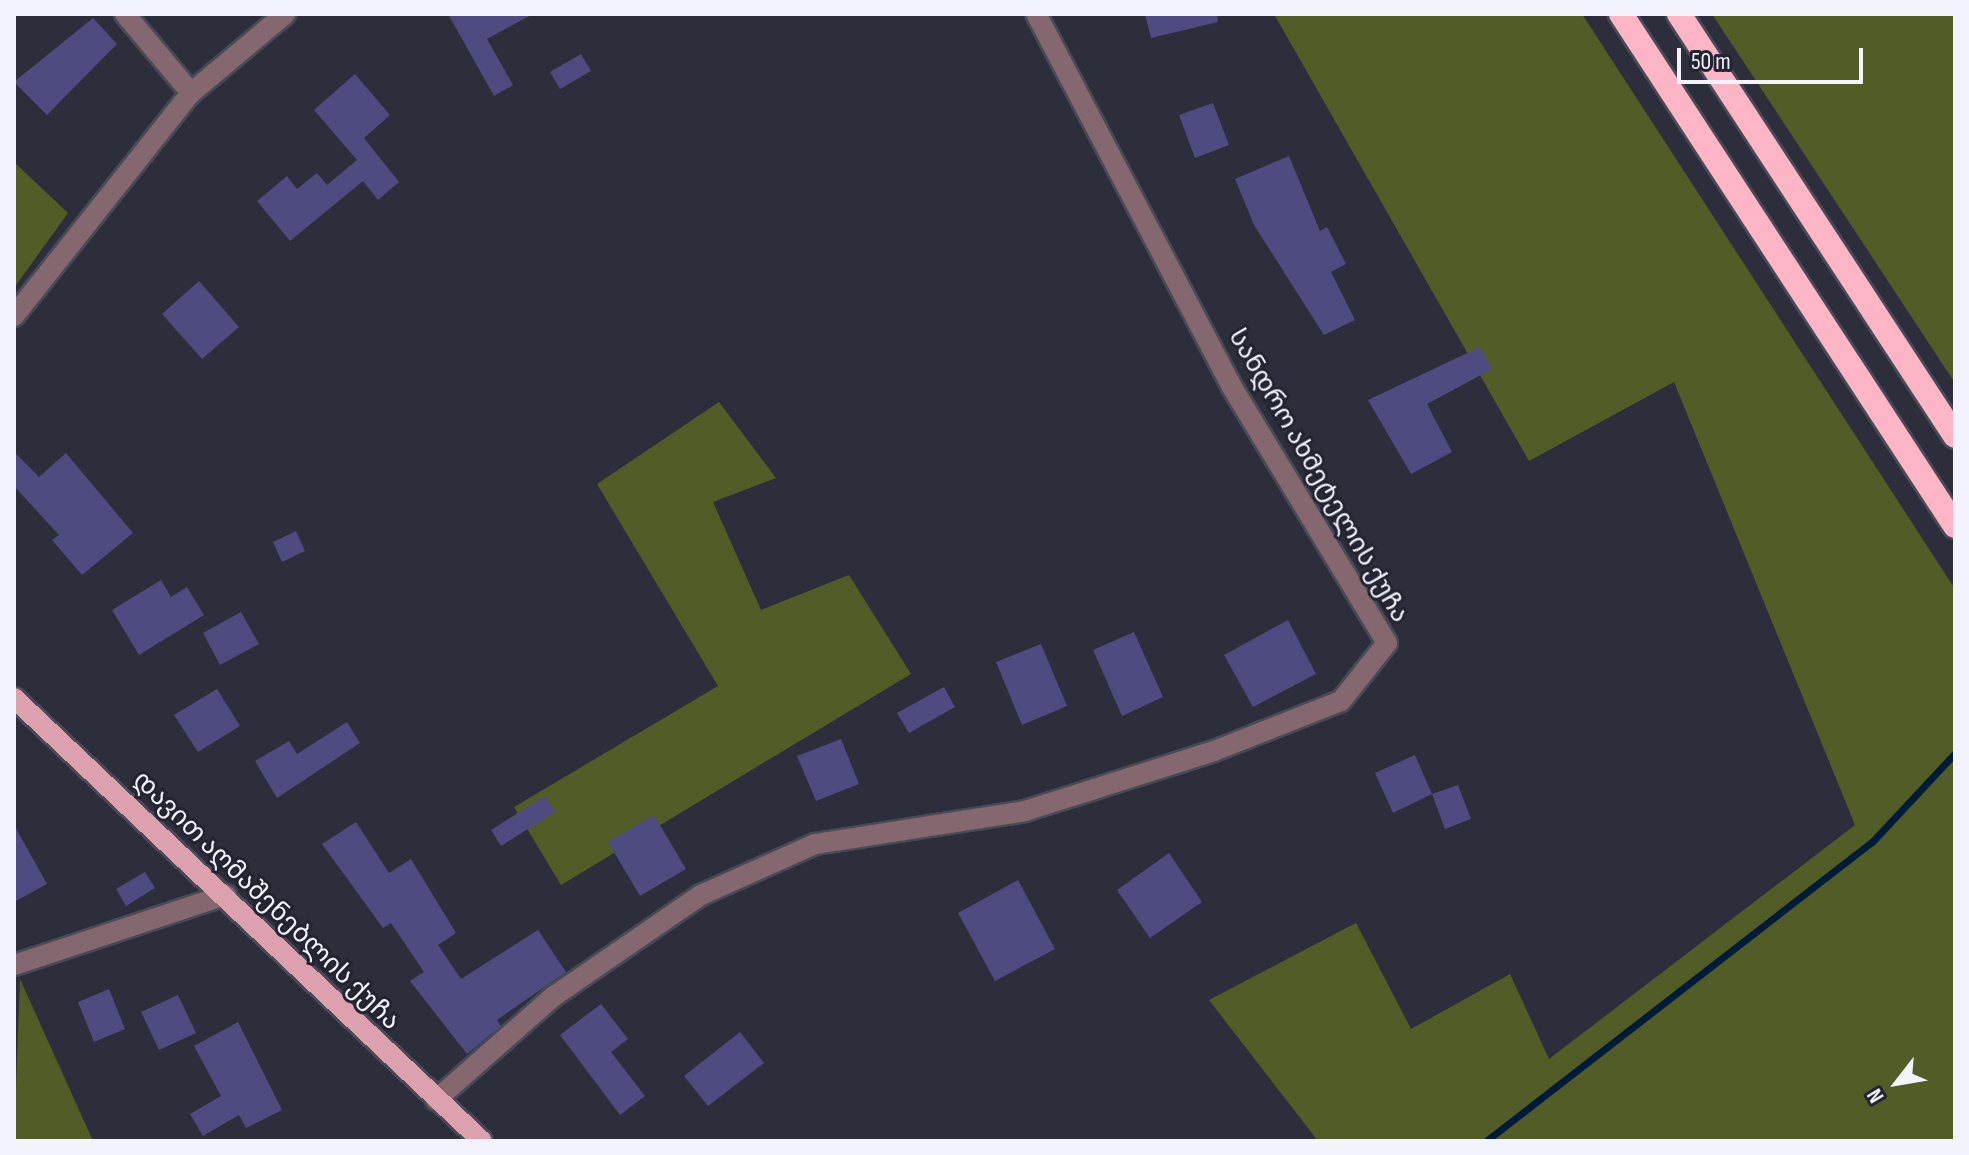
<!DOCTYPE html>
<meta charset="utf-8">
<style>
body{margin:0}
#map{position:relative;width:1969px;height:1155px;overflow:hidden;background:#2d2e3b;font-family:"Sofia Sans Condensed","Noto Sans Georgian",sans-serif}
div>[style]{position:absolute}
.green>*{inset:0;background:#525c27}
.stream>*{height:7px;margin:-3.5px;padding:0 3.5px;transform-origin:3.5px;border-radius:3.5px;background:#001b39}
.building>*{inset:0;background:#4d4b7f}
.roads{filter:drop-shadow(2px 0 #494a56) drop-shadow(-2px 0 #494a56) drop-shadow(0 2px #494a56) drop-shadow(0 -2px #494a56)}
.minor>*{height:20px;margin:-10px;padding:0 10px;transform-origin:10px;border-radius:10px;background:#85686f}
.major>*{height:20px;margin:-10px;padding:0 10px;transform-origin:10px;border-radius:10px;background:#dca0ae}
.highway>*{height:24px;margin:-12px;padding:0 12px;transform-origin:12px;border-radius:12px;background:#feb6c7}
span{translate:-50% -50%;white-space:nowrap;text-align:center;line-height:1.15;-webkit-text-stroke:6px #232431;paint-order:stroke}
.street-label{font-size:26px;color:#f2f3fc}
.frame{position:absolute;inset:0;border:16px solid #f2f3fc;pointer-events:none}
.north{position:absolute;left:1857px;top:1043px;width:80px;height:80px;-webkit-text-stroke:6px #232431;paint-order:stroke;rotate:239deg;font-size:22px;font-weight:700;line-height:32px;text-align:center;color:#f2f3fc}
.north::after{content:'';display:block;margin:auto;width:28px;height:36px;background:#f2f3fc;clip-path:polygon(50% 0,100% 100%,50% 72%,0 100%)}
.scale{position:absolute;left:1677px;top:48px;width:186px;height:36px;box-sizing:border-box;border:4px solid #f2f3fc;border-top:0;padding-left:10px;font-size:24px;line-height:28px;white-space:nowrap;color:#f2f3fc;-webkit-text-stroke:6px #232431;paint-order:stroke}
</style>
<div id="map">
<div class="green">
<div style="clip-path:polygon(1274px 14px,1582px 14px,1955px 589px,1955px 1141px,1318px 1141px,1209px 1000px,1356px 923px,1411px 1029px,1510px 974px,1549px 1059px,1855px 825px,1674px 382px,1529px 461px)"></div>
<div style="clip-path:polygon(1712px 14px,1955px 14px,1955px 383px)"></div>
<div style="clip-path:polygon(14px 162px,68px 213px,14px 288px)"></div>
<div style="clip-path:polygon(719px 402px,776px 478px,713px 502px,761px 610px,849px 575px,911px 674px,561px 885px,514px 807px,718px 686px,597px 484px)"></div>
<div style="clip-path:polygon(20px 979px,93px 1141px,14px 1141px)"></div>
</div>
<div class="stream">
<div style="left:1486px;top:1141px;width:488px;rotate:-37.8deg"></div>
<div style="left:1872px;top:842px;width:122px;rotate:-47deg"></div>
</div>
<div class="building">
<div style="clip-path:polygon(448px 14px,533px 14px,487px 39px,513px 85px,494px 96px)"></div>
<div style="clip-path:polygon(1145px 14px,1217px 14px,1218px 22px,1151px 38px)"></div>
<div style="clip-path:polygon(93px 18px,117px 44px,47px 115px,14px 82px)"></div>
<div style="clip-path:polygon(581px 54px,591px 71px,560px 89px,550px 72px)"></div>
<div style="clip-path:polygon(355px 74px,390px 115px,364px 138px,399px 182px,378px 200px,363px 181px,290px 241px,257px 201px,287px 176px,297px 189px,317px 173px,327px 185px,357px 160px,314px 110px)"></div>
<div style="clip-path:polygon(1213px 103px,1229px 145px,1195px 158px,1179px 115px)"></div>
<div style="clip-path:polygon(1289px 156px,1320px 231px,1327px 227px,1346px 264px,1331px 272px,1355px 320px,1324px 335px,1254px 225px,1235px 179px)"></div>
<div style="clip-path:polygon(199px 281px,239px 327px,202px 359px,162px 314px)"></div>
<div style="clip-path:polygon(1480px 347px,1492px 369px,1427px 404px,1452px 452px,1411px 474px,1368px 400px)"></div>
<div style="clip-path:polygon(14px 452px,39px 477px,66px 453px,133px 533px,82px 575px,52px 540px,59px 535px,14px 486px)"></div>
<div style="clip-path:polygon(296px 531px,305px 551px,282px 562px,273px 542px)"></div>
<div style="clip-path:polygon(161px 580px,171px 597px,187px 587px,204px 615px,139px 655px,112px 610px)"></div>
<div style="clip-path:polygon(241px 612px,259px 644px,220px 665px,203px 633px)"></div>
<div style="clip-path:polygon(1288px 620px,1316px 674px,1253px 707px,1224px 655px)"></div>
<div style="clip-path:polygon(1134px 632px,1163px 697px,1122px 716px,1093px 650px)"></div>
<div style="clip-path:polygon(1041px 644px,1067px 706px,1022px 725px,996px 662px)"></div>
<div style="clip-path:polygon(944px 687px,955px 707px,909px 733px,897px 713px)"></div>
<div style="clip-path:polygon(217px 689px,240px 726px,198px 752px,174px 715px)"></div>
<div style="clip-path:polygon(347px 722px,360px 743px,277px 798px,255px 761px,289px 741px,297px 754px)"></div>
<div style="clip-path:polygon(841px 739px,859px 784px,816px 801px,797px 756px)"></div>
<div style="clip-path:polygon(1415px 755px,1432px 794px,1393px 813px,1375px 773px)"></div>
<div style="clip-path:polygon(1458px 785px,1471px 819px,1445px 829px,1432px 794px)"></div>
<div style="clip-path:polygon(545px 796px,555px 812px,501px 846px,491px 830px)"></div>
<div style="clip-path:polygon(654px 815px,686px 869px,640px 896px,608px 842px)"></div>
<div style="clip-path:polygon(356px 822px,389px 873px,411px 859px,456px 933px,438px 945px,461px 979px,538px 930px,566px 972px,497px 1020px,501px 1026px,467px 1054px,410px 981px,424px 972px,391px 923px,383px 928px,322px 844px)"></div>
<div style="clip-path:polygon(14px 825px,47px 884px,14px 902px)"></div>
<div style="clip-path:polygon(1169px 853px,1202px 902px,1150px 938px,1117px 890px)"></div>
<div style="clip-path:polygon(145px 872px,155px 888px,126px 906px,116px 889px)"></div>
<div style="clip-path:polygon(1018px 880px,1055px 949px,995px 981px,958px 913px)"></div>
<div style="clip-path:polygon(109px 989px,125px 1029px,94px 1042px,78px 1002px)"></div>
<div style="clip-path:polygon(178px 995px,196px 1033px,159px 1050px,141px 1012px)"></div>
<div style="clip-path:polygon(601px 1004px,628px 1039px,611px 1052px,645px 1096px,620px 1115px,560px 1035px)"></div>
<div style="clip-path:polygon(238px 1022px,282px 1110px,246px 1128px,239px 1115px,203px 1136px,190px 1114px,221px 1096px,194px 1046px)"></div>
<div style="clip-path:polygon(740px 1032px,764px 1063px,708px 1106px,684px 1076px)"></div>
</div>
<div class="roads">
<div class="minor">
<div style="left:125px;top:14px;width:103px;rotate:50.1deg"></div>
<div style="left:14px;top:316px;width:285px;rotate:-51.6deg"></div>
<div style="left:191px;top:93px;width:123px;rotate:-40deg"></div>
<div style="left:14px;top:965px;width:223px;rotate:-18.3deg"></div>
<div style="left:436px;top:1100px;width:157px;rotate:-41.4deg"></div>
<div style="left:554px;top:996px;width:178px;rotate:-34.5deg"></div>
<div style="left:701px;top:895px;width:125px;rotate:-24.1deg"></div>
<div style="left:815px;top:844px;width:213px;rotate:-8.9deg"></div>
<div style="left:1025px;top:811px;width:198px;rotate:-17.6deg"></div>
<div style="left:1214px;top:751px;width:136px;rotate:-21.5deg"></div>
<div style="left:1341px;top:701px;width:74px;rotate:-51.6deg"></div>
<div style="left:1387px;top:643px;width:301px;rotate:-121.2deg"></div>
<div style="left:1231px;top:385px;width:419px;rotate:-117.7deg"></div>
</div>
<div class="major">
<div style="left:14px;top:698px;width:644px;rotate:43.43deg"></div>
</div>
<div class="highway">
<div style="left:1621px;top:14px;width:611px;rotate:56.88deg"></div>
<div style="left:1679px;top:14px;width:504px;rotate:56.81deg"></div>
</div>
</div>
<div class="street-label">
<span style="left:1318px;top:476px;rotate:60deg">სანდრო ახმეტელის ქუჩა</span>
<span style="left:266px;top:901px;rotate:44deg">დავით აღმაშენებლის ქუჩა</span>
</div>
<div class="frame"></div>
<div class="north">N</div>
<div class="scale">50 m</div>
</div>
